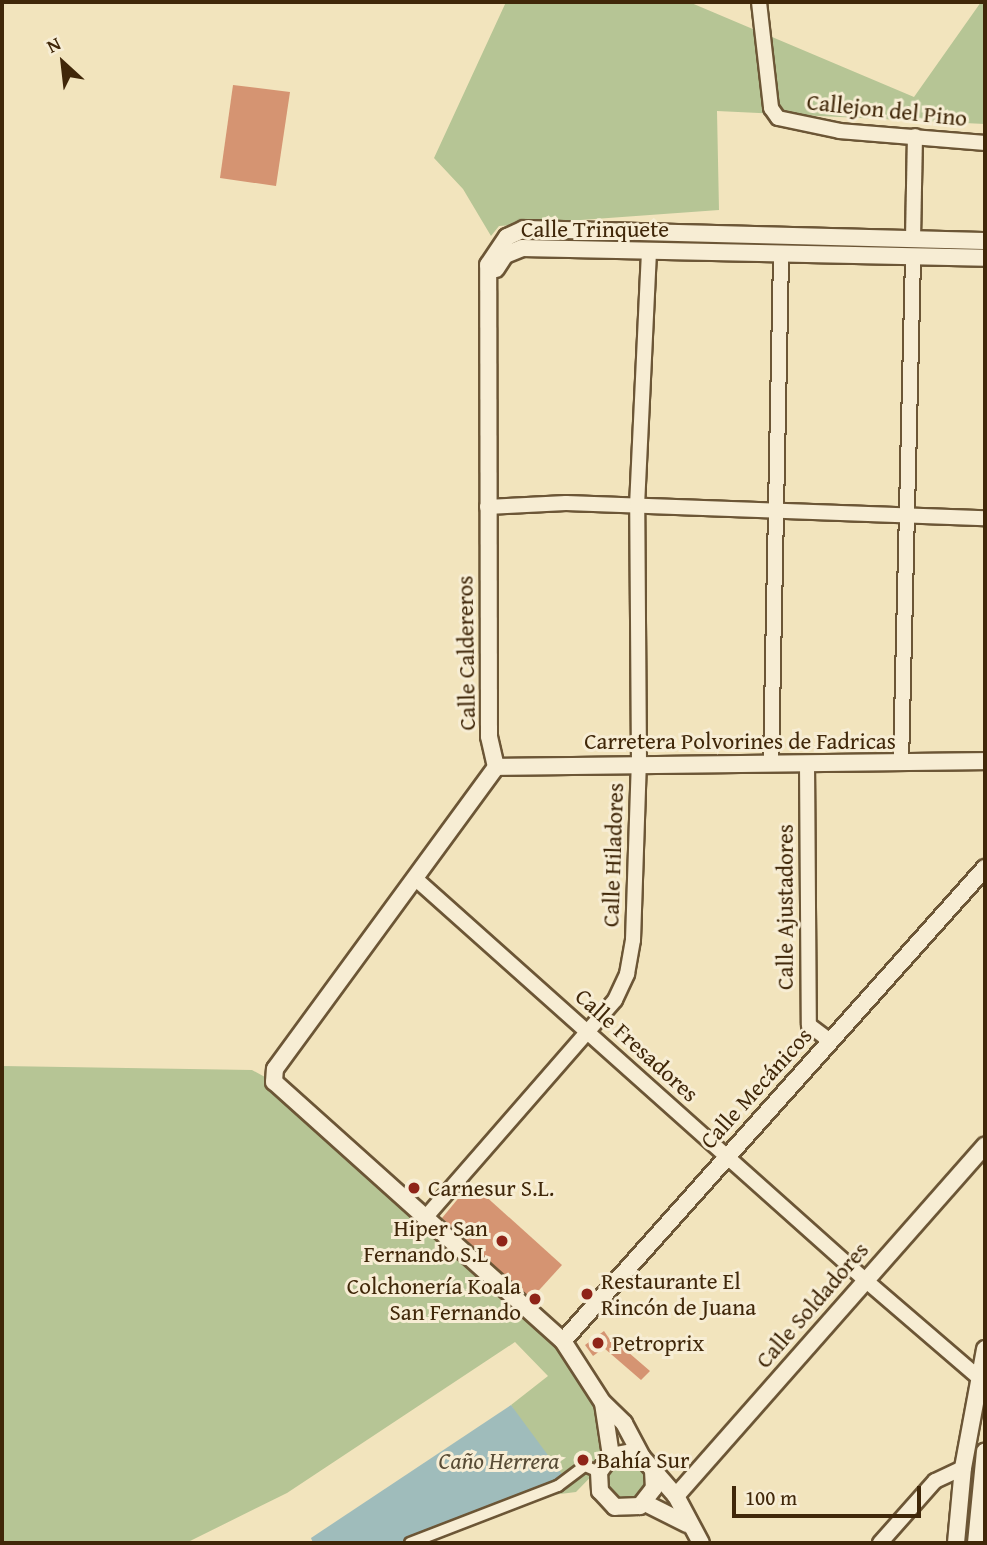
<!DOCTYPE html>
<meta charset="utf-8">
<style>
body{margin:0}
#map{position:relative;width:987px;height:1545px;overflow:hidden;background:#f2e4bd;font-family:"Gentium Book Plus",serif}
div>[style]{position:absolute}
.green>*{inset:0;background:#b6c595}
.round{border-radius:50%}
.water>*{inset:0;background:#9fbcbb}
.building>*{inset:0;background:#d59472}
.roads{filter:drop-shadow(2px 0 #6c5636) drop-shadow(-2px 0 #6c5636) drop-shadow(0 2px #6c5636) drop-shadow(0 -2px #6c5636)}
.pedestrian>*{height:10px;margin:-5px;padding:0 5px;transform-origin:5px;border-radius:5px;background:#f7edd4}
.minor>*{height:14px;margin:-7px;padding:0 7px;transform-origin:7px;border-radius:7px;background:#f7edd4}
.tertiary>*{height:16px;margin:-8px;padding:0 8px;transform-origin:8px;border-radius:8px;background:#f7edd4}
.dots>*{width:19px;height:19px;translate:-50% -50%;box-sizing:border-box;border:4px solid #f7edd4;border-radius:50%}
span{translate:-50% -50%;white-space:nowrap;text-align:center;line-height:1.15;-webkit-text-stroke:6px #f7edd4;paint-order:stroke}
.street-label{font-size:23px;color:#402709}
.poi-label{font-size:23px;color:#402709}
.left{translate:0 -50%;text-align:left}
.right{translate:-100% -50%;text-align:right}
.water-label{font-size:24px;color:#584c36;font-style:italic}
.frame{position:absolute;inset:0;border:4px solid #402709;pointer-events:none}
.north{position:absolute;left:28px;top:28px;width:70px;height:70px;-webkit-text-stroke:5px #f7edd4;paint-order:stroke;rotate:333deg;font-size:19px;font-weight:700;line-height:28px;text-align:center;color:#402709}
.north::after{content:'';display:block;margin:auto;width:24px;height:32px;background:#402709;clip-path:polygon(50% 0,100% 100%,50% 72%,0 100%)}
.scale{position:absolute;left:732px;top:1486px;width:189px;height:32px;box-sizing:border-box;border:4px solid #402709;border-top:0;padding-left:9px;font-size:21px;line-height:24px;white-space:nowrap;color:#402709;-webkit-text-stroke:5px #f7edd4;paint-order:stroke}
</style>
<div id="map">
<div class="green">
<div style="clip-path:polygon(506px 2px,689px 2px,914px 97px,981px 2px,985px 2px,985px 124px,717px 111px,719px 210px,499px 226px,491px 236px,463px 189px,434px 158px)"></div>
<div style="clip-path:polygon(2px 1066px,252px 1070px,274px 1082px,563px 1341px,603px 1403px,611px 1456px,576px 1492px,552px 1495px,580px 1475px,558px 1486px,511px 1405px,548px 1376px,515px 1342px,287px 1493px,186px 1543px,2px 1543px)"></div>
<div class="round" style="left:608px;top:1462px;width:38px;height:38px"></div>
</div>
<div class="water">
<div style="clip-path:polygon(511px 1405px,564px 1477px,401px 1543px,313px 1543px,311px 1538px)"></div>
</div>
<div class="building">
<div style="clip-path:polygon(233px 85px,290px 92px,276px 186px,220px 178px)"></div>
<div style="clip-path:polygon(471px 1183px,562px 1265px,531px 1299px,442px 1218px)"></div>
<div style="clip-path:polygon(604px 1331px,617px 1350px,621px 1346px,650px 1371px,641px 1380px,604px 1348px,593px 1356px,585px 1345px)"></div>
</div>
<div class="roads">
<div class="pedestrian">
<div style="left:410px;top:1543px;width:159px;rotate:-21.1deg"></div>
<div style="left:558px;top:1486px;width:34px;rotate:-37deg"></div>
<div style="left:585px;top:1466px;width:15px;rotate:23deg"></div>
</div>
<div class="minor">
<div style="left:759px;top:2px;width:107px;rotate:83.5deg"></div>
<div style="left:771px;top:108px;width:12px;rotate:55deg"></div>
<div style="left:778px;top:118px;width:63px;rotate:11.8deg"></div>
<div style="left:840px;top:131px;width:145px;rotate:4.7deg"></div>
<div style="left:913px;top:239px;width:103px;rotate:-88.9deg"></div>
<div style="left:487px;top:507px;width:79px;rotate:-2.9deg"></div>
<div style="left:566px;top:503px;width:419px;rotate:2.1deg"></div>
<div style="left:771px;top:763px;width:509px;rotate:-88.87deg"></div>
<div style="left:807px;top:763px;width:262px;rotate:89.6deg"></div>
<div style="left:809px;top:1025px;width:25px;rotate:37deg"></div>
<div style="left:901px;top:763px;width:506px;rotate:-88.64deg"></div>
<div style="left:417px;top:880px;width:599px;rotate:41.75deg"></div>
<div style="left:864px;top:1279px;width:150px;rotate:40.7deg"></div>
<div style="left:978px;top:1377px;width:7px;rotate:8deg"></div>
<div style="left:425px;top:1218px;width:289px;rotate:-48.9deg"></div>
<div style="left:615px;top:1000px;width:29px;rotate:-65deg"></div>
<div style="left:627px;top:974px;width:35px;rotate:-80deg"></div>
<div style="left:633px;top:940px;width:177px;rotate:-88.1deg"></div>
<div style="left:639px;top:763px;width:257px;rotate:-90.4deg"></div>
<div style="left:637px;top:506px;width:255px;rotate:-87.3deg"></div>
<div style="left:880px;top:1543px;width:83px;rotate:-48.4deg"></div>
<div style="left:935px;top:1481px;width:31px;rotate:-25deg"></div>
</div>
<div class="tertiary">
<div style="left:496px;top:269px;width:17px;rotate:-57deg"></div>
<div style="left:505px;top:255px;width:18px;rotate:-22deg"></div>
<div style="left:522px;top:248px;width:463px;rotate:1.2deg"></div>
<div style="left:496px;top:767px;width:489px;rotate:-0.7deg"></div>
<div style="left:563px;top:1341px;width:634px;rotate:-48.26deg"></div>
<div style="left:603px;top:1403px;width:54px;rotate:81.4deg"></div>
<div style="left:642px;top:1457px;width:38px;rotate:-118deg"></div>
<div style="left:624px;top:1423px;width:29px;rotate:-136deg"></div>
<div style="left:603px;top:1403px;width:74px;rotate:-122.8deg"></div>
<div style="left:563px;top:1341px;width:388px;rotate:-138.1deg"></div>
<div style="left:274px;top:1082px;width:13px;rotate:-86deg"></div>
<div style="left:275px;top:1069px;width:374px;rotate:-53.8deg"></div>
<div style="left:496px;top:767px;width:32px;rotate:-103deg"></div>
<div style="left:489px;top:736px;width:471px;rotate:-90.1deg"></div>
<div style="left:488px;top:265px;width:34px;rotate:-56deg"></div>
<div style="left:507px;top:237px;width:19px;rotate:-25deg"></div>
<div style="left:524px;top:229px;width:461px;rotate:1.5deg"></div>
<div style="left:653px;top:1470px;width:18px;rotate:87deg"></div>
<div style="left:654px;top:1488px;width:23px;rotate:128deg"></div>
<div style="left:640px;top:1506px;width:25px;rotate:178deg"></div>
<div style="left:615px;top:1507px;width:22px;rotate:-133deg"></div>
<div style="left:600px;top:1491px;width:19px;rotate:-93deg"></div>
<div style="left:599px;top:1472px;width:20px;rotate:-53deg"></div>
<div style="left:611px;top:1456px;width:21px;rotate:-11deg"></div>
<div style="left:632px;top:1452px;width:11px;rotate:27deg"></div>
<div style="left:642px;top:1457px;width:52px;rotate:48.9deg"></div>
<div style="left:676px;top:1496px;width:53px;rotate:62deg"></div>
<div style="left:676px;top:1496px;width:467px;rotate:-48.6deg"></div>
<div style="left:645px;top:1503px;width:47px;rotate:26.6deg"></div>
<div style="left:956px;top:1543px;width:75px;rotate:-84.7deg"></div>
<div style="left:963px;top:1468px;width:121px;rotate:-79.5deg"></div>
<div style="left:976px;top:1543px;width:92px;rotate:-84.4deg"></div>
</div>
</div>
<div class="dots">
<div style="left:414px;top:1188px;background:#8f2418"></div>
<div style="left:502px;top:1241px;background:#8f2418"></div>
<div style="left:587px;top:1294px;background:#8f2418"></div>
<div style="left:535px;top:1299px;background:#8f2418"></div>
<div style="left:598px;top:1343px;background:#8f2418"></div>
<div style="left:583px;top:1460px;background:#8f2418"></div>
</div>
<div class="street-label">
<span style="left:887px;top:110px;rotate:6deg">Callejon del Pino</span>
<span style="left:595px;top:229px">Calle Trinquete</span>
<span style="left:466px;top:653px;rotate:-91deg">Calle Caldereros</span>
<span style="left:740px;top:741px">Carretera Polvorines de Fadricas</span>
<span style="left:613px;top:855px;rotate:-88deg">Calle Hiladores</span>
<span style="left:785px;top:907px;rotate:-90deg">Calle Ajustadores</span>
<span style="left:637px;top:1045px;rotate:42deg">Calle Fresadores</span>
<span style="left:756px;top:1088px;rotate:-48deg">Calle Mecánicos</span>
<span style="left:812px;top:1305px;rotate:-49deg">Calle Soldadores</span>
</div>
<div class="poi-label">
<span class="left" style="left:428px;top:1188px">Carnesur S.L.</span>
<span class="right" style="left:488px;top:1241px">Hiper San<br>Fernando S.L</span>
<span class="left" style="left:601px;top:1294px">Restaurante El<br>Rincón de Juana</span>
<span class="right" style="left:521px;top:1299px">Colchonería Koala<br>San Fernando</span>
<span class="left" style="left:612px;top:1343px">Petroprix</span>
<span class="left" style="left:597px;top:1460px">Bahía Sur</span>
</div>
<div class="water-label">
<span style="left:499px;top:1461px">Caño Herrera</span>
</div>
<div class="frame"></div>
<div class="north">N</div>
<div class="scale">100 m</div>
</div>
